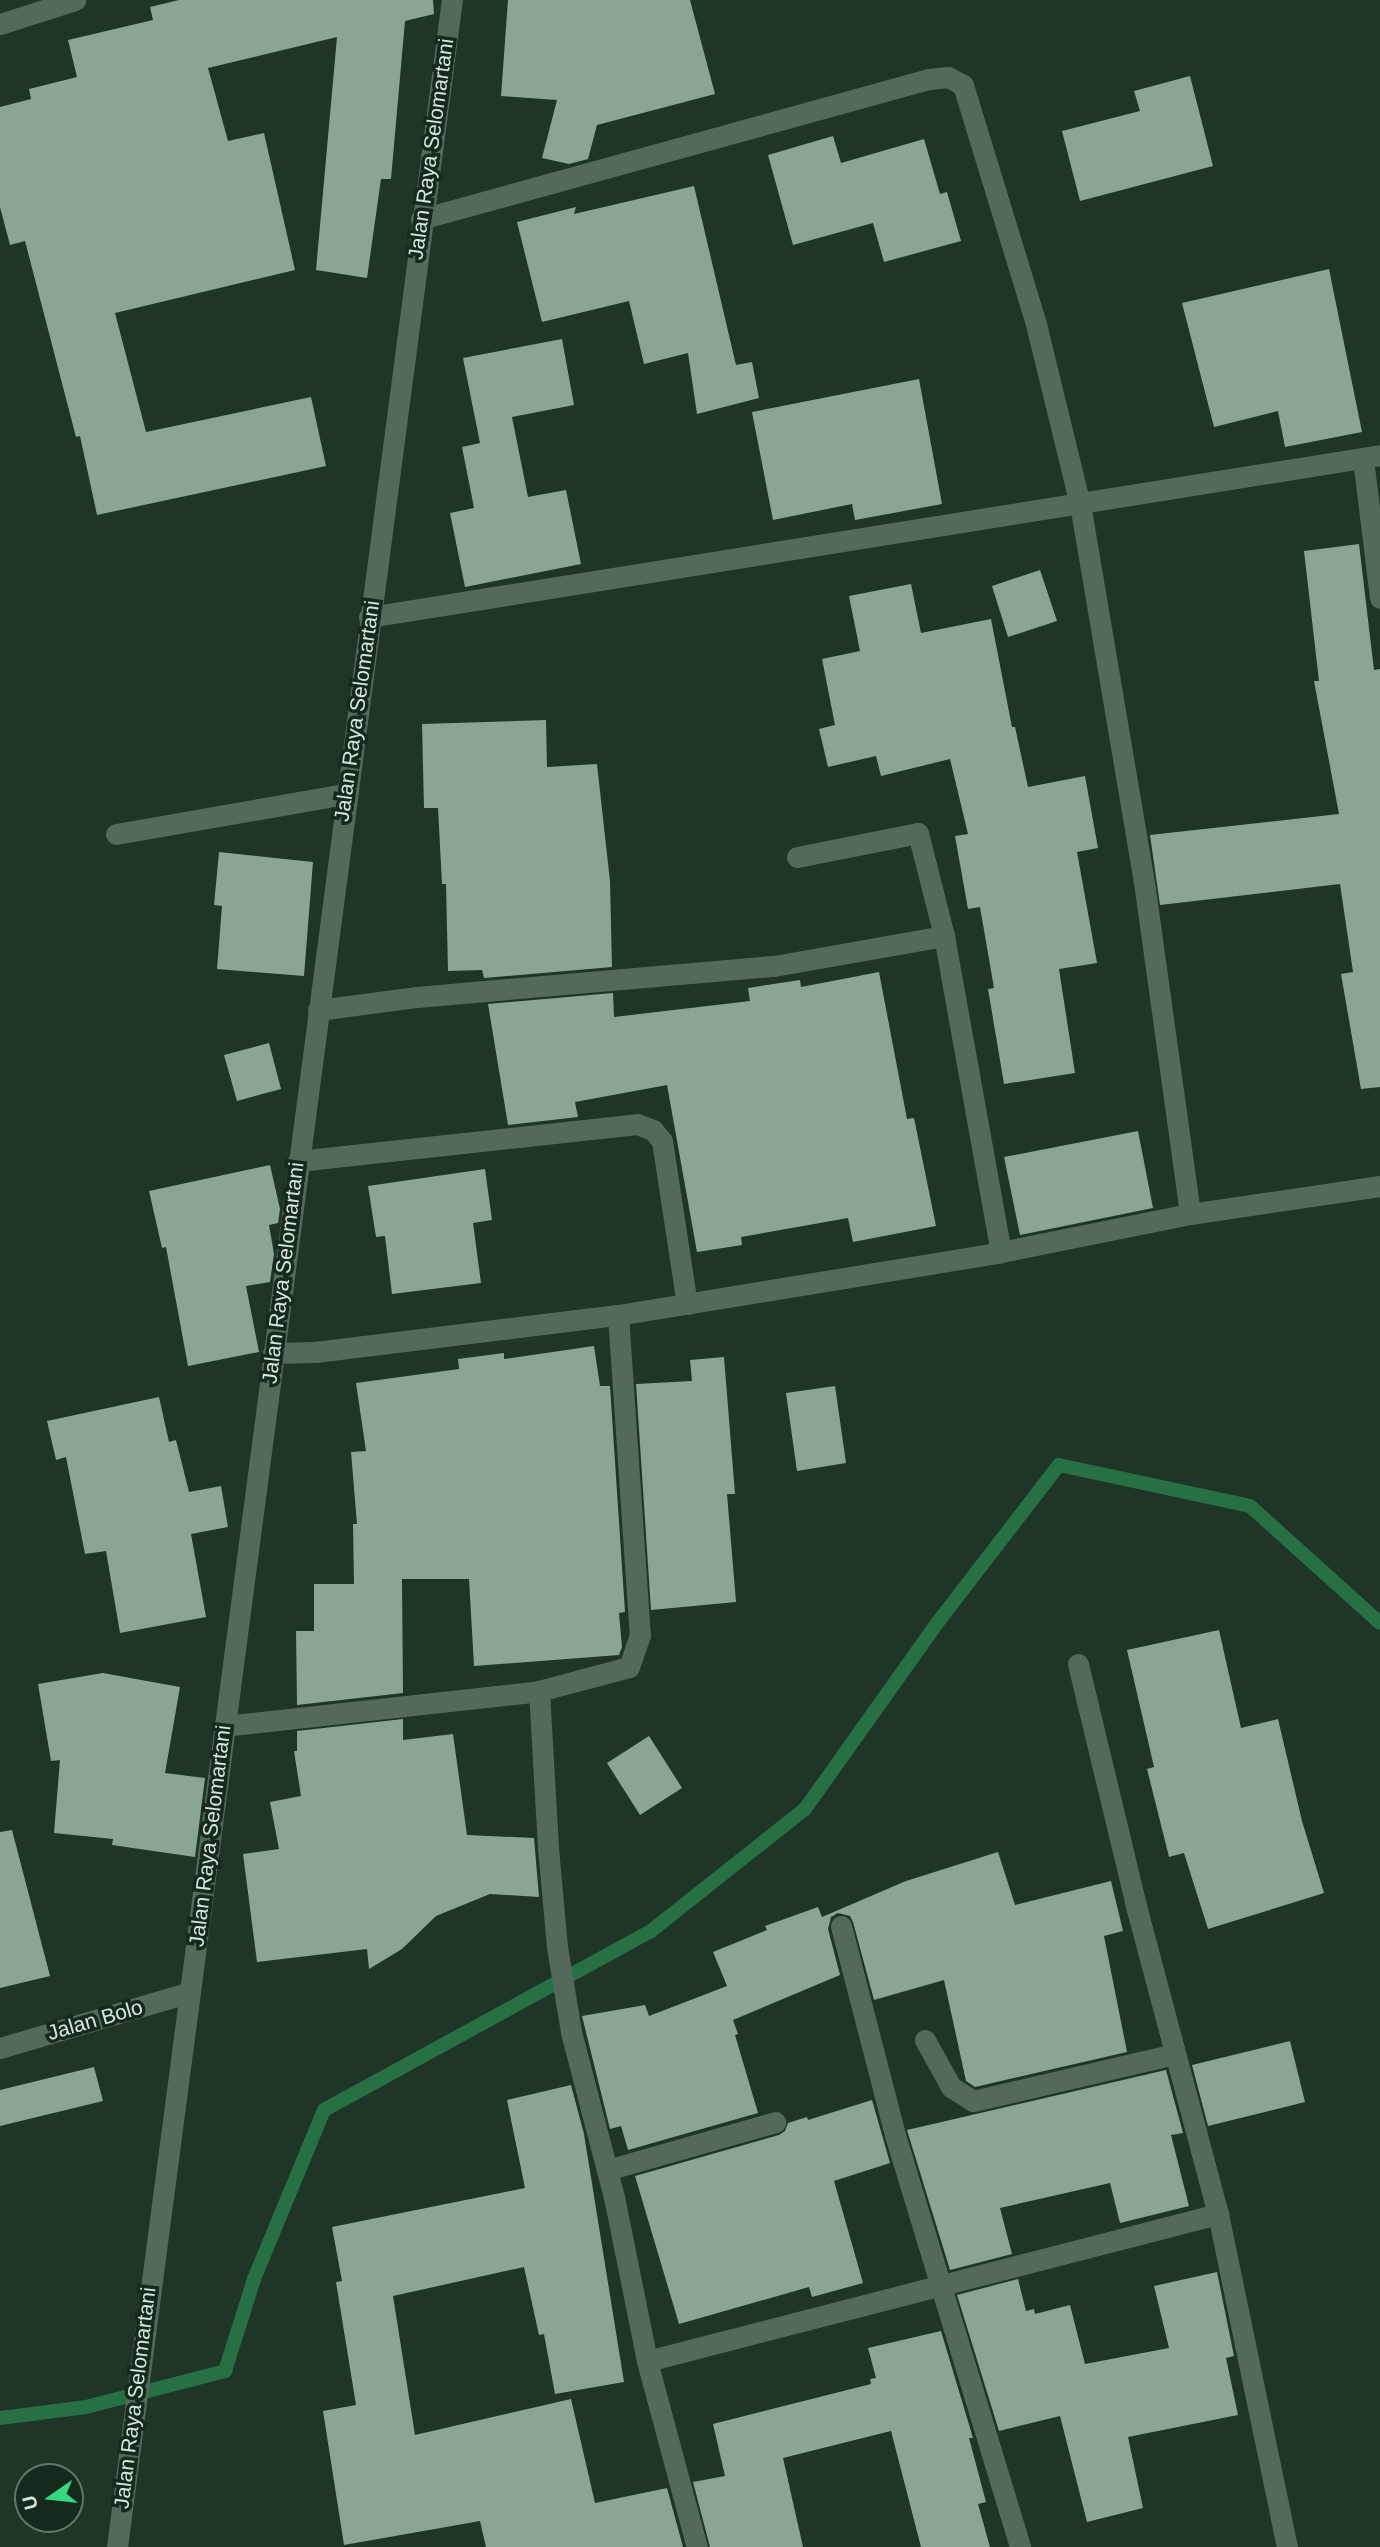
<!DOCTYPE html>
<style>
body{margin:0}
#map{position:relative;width:1380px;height:2547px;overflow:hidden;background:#1f3526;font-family:Helvetica,sans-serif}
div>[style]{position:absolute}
.stream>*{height:14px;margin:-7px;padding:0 7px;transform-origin:7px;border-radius:7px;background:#276f45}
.building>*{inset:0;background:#8ba593}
.minor>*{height:21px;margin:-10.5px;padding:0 10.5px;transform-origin:10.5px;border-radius:10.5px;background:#536a5a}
.tertiary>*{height:21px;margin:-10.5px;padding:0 10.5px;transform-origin:10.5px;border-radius:10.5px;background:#536a5a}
.secondary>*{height:21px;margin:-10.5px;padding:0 10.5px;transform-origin:10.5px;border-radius:10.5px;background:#536a5a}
span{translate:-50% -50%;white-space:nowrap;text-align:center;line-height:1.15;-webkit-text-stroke:7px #152a1c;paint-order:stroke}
.street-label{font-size:21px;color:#d8e5dc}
.north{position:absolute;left:14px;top:2463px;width:70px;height:70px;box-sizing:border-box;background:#152a1c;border:2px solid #637569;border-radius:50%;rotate:256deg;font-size:19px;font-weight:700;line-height:28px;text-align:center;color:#d8e5dc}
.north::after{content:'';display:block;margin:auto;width:24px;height:32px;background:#35d881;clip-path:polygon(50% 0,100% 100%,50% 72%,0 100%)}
</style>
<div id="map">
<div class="stream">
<div style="left:0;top:2418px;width:87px;rotate:-7.3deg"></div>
<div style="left:86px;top:2407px;width:144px;rotate:-14.5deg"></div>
<div style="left:225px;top:2371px;width:96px;rotate:-72.5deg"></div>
<div style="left:254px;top:2279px;width:183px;rotate:-67.5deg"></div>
<div style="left:324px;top:2110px;width:373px;rotate:-28.7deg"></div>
<div style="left:651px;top:1931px;width:196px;rotate:-38.4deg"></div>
<div style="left:805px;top:1809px;width:229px;rotate:-54.6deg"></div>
<div style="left:938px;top:1622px;width:198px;rotate:-52.4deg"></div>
<div style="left:1059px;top:1465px;width:195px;rotate:12.1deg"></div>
<div style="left:1250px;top:1506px;width:175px;rotate:42deg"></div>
</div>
<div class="building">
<div style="clip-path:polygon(179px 0,433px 0,434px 14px,405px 21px,391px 179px,381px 179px,367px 278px,316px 270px,337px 37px,208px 68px,228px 141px,264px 133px,295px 270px,115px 313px,146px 432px,311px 397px,326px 466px,97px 515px,80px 436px,76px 437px,25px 241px,10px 245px,0 207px,0 107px,31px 99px,29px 89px,77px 77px,68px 40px,153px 20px,150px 7px)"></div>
<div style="clip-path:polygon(508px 0,690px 0,715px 94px,597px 125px,588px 159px,569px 164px,542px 158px,557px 100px,501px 96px)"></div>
<div style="clip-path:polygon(1190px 76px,1213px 166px,1080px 201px,1062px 131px,1140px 111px,1134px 91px)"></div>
<div style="clip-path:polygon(833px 136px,841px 163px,924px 139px,940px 194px,947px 192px,961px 241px,884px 262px,873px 223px,793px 245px,768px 155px)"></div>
<div style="clip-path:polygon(694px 186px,736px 365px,752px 362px,759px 398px,697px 414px,688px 353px,644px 364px,629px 301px,542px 322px,517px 222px,576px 207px,574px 214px)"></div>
<div style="clip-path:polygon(1329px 269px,1362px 432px,1285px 447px,1278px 411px,1214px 427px,1182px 303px)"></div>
<div style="clip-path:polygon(562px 339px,574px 405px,512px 417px,528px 497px,566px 490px,581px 564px,465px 587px,450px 513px,474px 508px,462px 447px,480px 443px,463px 358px)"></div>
<div style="clip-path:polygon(919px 379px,942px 504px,855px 520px,852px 504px,773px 520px,752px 412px)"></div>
<div style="clip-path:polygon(1359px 544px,1374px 670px,1380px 669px,1380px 1087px,1361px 1089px,1341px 974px,1353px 972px,1340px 884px,1160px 905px,1150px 835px,1339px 814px,1314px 681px,1319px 681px,1304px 551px)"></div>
<div style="clip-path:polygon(1040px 570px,1057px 621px,1008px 637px,992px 586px)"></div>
<div style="clip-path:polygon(911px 584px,921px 633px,991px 619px,1012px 727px,1015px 727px,1028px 787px,1085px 776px,1098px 848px,1077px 852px,1097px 963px,1059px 969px,1075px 1073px,1004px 1084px,988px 989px,994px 988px,980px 907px,968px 909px,955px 836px,968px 834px,950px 759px,881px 776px,876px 756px,828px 767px,819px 729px,835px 725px,822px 659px,860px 651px,849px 596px)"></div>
<div style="clip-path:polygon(546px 720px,547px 767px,597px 764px,610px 881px,612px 967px,484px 978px,482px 970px,448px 971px,446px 884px,442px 884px,438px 808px,424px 808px,422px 724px)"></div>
<div style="clip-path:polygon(219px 852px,313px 862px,304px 976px,217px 969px,222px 906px,214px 905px)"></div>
<div style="clip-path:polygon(879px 972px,907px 1119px,914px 1118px,936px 1226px,853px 1242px,848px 1218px,741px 1237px,742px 1245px,697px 1252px,667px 1085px,575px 1102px,578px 1117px,508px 1125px,488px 1004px,613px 993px,614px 1017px,750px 1001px,748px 988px,800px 980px,801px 987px)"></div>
<div style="clip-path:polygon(269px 1043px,281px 1089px,237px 1101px,224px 1055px)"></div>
<div style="clip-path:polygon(1138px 1131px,1153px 1208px,1020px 1235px,1004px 1157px)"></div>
<div style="clip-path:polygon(270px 1165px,280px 1209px,278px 1223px,269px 1225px,274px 1254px,270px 1282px,246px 1286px,259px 1352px,188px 1366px,166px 1247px,162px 1248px,149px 1191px)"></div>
<div style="clip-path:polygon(485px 1169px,492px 1220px,473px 1223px,481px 1283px,392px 1294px,385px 1236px,376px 1237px,368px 1186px)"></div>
<div style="clip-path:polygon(594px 1346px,600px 1386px,610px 1386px,625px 1612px,619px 1613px,622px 1647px,619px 1655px,474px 1666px,469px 1579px,402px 1579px,403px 1693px,297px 1705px,296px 1631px,314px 1631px,314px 1584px,354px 1584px,353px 1524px,357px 1524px,351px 1452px,366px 1451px,356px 1383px,459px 1369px,458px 1359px,504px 1353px,504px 1359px)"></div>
<div style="clip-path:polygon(724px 1357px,735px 1494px,727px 1494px,736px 1602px,651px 1610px,636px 1384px,692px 1381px,690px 1360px)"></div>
<div style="clip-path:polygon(835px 1386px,846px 1463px,797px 1471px,786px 1393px)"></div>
<div style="clip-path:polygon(159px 1397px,169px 1442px,176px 1440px,189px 1492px,221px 1486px,228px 1527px,191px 1534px,206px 1617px,120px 1633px,106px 1551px,85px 1554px,66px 1457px,56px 1460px,47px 1421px)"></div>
<div style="clip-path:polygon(1219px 1630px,1241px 1728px,1278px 1719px,1302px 1821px,1324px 1893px,1208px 1929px,1184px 1853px,1169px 1857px,1147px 1769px,1154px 1767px,1127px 1650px)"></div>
<div style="clip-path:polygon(103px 1673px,180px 1687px,165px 1773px,205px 1778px,195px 1857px,112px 1845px,113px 1839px,54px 1833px,60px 1760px,51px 1761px,38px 1684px)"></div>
<div style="clip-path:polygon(403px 1719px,403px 1740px,453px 1734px,467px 1835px,534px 1838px,539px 1897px,490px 1894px,436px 1916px,402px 1949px,369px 1969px,367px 1949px,257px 1962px,243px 1854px,279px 1849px,270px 1802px,301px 1796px,294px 1751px,297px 1751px,297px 1731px)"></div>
<div style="clip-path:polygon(649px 1736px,682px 1788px,640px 1815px,607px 1763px)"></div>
<div style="clip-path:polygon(12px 1830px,50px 1976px,0 1988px,0 1832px)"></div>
<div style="clip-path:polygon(998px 1852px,1015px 1905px,1111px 1881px,1123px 1931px,1104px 1936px,1127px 2052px,975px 2087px,966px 2081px,944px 1980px,874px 2000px,853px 1922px,850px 1916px,838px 1913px,831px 1917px,828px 1929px,840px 1975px,733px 2020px,738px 2034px,735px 2035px,758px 2113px,628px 2150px,621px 2126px,610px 2129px,582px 2016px,645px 2005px,649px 2016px,727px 1986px,713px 1952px,767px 1930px,765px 1926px,818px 1907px,822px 1917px,906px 1881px)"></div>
<div style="clip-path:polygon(1290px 2041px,1305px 2102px,1208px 2126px,1192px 2065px)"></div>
<div style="clip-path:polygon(94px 2067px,103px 2101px,0 2126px,0 2090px)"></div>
<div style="clip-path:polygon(1166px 2070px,1183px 2133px,1171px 2135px,1189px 2206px,1120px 2223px,1110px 2183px,1000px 2208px,1012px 2254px,950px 2270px,907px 2130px)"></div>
<div style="clip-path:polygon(571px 2085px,584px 2134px,624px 2382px,555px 2394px,544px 2334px,539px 2335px,524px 2267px,393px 2296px,415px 2435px,571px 2399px,595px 2503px,667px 2488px,683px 2547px,486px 2547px,480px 2521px,344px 2545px,323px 2411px,356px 2405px,336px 2282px,342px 2281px,332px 2227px,525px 2188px,507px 2100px)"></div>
<div style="clip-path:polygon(872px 2100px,890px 2163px,834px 2181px,863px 2283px,812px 2297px,809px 2287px,679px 2324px,635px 2176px,779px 2135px,785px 2131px,788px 2123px,807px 2117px,808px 2120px)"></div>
<div style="clip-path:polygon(1217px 2272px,1234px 2356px,1226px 2358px,1238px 2415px,1128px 2437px,1143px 2508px,1087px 2522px,1060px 2416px,999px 2431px,957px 2295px,1018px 2279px,1026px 2311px,1034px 2309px,1035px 2314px,1070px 2305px,1085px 2364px,1169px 2348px,1154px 2286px)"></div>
<div style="clip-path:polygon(941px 2331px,973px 2438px,969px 2438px,986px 2502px,978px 2504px,990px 2547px,921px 2547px,891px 2431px,783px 2458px,803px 2547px,710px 2547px,693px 2482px,725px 2476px,713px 2424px,871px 2384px,870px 2379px,876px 2378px,868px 2348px)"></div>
</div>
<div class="minor">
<div style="left:421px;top:219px;width:527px;rotate:-15.41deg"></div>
<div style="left:929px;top:79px;width:19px;rotate:-6deg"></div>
<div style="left:948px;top:77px;width:17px;rotate:28deg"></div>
<div style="left:963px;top:85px;width:246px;rotate:73deg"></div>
<div style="left:1035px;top:320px;width:189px;rotate:76.3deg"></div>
<div style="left:1080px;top:504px;width:390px;rotate:80.4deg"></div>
<div style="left:1145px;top:889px;width:328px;rotate:82.1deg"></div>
<div style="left:1363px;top:459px;width:140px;rotate:83deg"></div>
<div style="left:369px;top:617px;width:1024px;rotate:-9.1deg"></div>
<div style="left:116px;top:834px;width:233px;rotate:-9.9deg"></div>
<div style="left:797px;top:857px;width:123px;rotate:-11.2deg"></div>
<div style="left:918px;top:833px;width:106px;rotate:75.8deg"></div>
<div style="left:944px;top:936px;width:321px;rotate:79.8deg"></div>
<div style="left:318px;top:1010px;width:100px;rotate:-7.5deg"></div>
<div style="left:417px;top:997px;width:358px;rotate:-5deg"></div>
<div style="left:774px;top:966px;width:173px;rotate:-10deg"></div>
<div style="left:298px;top:1161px;width:341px;rotate:-6.2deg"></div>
<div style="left:637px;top:1124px;width:17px;rotate:21deg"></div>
<div style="left:653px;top:1130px;width:14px;rotate:51deg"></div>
<div style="left:662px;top:1141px;width:165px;rotate:81.3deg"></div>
<div style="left:618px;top:1315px;width:321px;rotate:86.1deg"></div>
<div style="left:640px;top:1635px;width:34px;rotate:109deg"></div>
<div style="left:629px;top:1667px;width:93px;rotate:165.1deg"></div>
<div style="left:539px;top:1691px;width:157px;rotate:86.7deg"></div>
<div style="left:548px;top:1848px;width:99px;rotate:84.8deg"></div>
<div style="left:557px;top:1947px;width:86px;rotate:80.6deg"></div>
<div style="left:571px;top:2032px;width:171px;rotate:75.4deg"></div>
<div style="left:614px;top:2197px;width:167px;rotate:78.6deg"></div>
<div style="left:647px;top:2361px;width:193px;rotate:75deg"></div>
<div style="left:273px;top:1353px;width:42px;rotate:-1.4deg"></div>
<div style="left:315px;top:1352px;width:305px;rotate:-7deg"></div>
<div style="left:618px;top:1315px;width:388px;rotate:-9.3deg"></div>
<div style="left:1001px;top:1252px;width:193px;rotate:-11.4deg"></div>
<div style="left:1190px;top:1214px;width:192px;rotate:-8.4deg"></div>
<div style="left:1078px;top:1664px;width:249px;rotate:76.5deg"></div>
<div style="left:1136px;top:1906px;width:319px;rotate:75.1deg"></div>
<div style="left:1218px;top:2214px;width:340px;rotate:78.3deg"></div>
<div style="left:224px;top:1726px;width:317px;rotate:-6.3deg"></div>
<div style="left:841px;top:1926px;width:216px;rotate:75.5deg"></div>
<div style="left:895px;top:2135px;width:431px;rotate:73.1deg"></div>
<div style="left:925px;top:2040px;width:54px;rotate:61deg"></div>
<div style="left:951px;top:2087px;width:26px;rotate:32deg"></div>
<div style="left:973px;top:2101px;width:207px;rotate:-13.1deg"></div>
<div style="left:0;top:2048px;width:198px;rotate:-16.4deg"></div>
<div style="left:607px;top:2170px;width:175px;rotate:-15.9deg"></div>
<div style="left:647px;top:2361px;width:590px;rotate:-14.44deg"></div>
</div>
<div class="tertiary">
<div style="left:0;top:24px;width:79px;rotate:-17.7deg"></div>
</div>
<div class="secondary">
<div style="left:117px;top:2547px;width:2569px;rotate:-82.51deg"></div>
</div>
<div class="street-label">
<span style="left:431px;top:149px;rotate:-82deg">Jalan Raya Selomartani</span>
<span style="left:357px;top:711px;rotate:-82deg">Jalan Raya Selomartani</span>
<span style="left:283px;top:1273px;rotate:-83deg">Jalan Raya Selomartani</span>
<span style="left:210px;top:1836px;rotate:-83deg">Jalan Raya Selomartani</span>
<span style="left:95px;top:2020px;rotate:-16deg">Jalan Bolo</span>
<span style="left:135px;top:2398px;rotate:-83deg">Jalan Raya Selomartani</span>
</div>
<div class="north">U</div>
</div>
